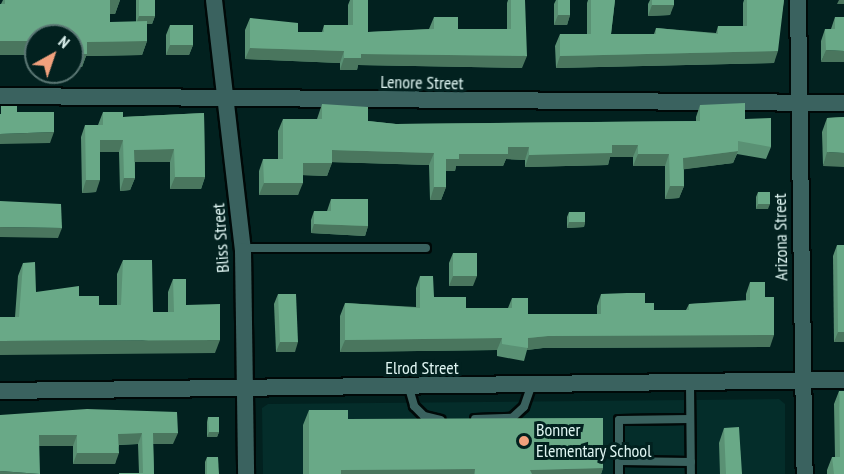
<!DOCTYPE html>
<style>
body{margin:0}
#map{position:relative;width:844px;height:474px;overflow:hidden;background:#02211f;font-family:"PT Sans Narrow",sans-serif}
div>[style]{position:absolute}
.built>*{inset:0;background:#042d2a}
.roads{filter:drop-shadow(2px 0 #000908) drop-shadow(-2px 0 #000908) drop-shadow(0 2px #000908) drop-shadow(0 -2px #000908)}
.service>*{height:8px;margin:-4px;padding:0 4px;transform-origin:4px;border-radius:4px;background:#3a625f}
.minor>*{height:16px;margin:-8px;padding:0 8px;transform-origin:8px;border-radius:8px;background:#3a625f}
.tertiary>*{height:16px;margin:-8px;padding:0 8px;transform-origin:8px;border-radius:8px;background:#3a625f}
.wall>*{inset:0;background:#5a9174}
.shaded-wall>*{inset:0;background:#4a765e}
.building>*{inset:0;background:#69a987}
.dots>*{width:16px;height:16px;translate:-50% -50%;box-sizing:border-box;border:3px solid #02211f;border-radius:50%}
span{translate:-50% -50%;white-space:nowrap;text-align:center;line-height:1.15;-webkit-text-stroke:6px #02211f;paint-order:stroke}
.street-label{font-size:18px;color:#dff5f2}
.poi-label{font-size:18px;color:#dff5f2}
.left{translate:0 -50%;text-align:left}
.north{position:absolute;left:24px;top:24px;width:60px;height:60px;box-sizing:border-box;background:#02211f;border:2px solid #5a7673;border-radius:50%;rotate:40deg;font-size:16px;font-weight:700;line-height:24px;text-align:center;color:#dff5f2}
.north::after{content:'';display:block;margin:auto;width:21px;height:27px;background:#f1a17d;clip-path:polygon(50% 0,100% 100%,50% 72%,0 100%)}
</style>
<div id="map">
<div class="built">
<div style="clip-path:polygon(779px 399px,785px 404px,785px 474px,263px 474px,262px 408px,268px 404px)"></div>
</div>
<div class="roads">
<div class="service">
<div style="left:243px;top:248px;width:183px"></div>
<div style="left:690px;top:385px;width:89px;rotate:89.4deg"></div>
<div style="left:409px;top:388px;width:19px;rotate:74deg"></div>
<div style="left:414px;top:406px;width:14px;rotate:45deg"></div>
<div style="left:424px;top:416px;width:17px;rotate:13deg"></div>
<div style="left:475px;top:419px;width:37px;rotate:-2deg"></div>
<div style="left:512px;top:418px;width:16px;rotate:-43deg"></div>
<div style="left:524px;top:407px;width:21px;rotate:-71deg"></div>
<div style="left:619px;top:461px;width:72px;rotate:0.8deg"></div>
<div style="left:619px;top:474px;width:54px;rotate:-90deg"></div>
<div style="left:619px;top:420px;width:71px;rotate:-0.8deg"></div>
</div>
<div class="minor">
<div style="left:214px;top:0;width:253px;rotate:83.4deg"></div>
<div style="left:243px;top:251px;width:223px;rotate:89.2deg"></div>
<div style="left:0;top:96px;width:844px;rotate:0.48deg"></div>
<div style="left:0;top:391px;width:844px;rotate:-0.75deg"></div>
</div>
<div class="tertiary">
<div style="left:798px;top:0;width:474px;rotate:89.2deg"></div>
</div>
</div>
<div class="wall">
<div style="clip-path:polygon(3px 0,120px 0,115px 14px,110px 14px,110px 22px,136px 22px,136px 0,155px 0,155px 16px,152px 24px,147px 24px,147px 41px,142px 55px,86px 56px,82px 67px,72px 67px,72px 36px,36px 36px,36px 55px,0 55px,0 4px,1px 4px)"></div>
<div style="clip-path:polygon(350px 0,368px 0,368px 32px,429px 29px,434px 17px,458px 29px,507px 29px,507px 3px,508px 0,525px 0,522px 68px,358px 65px,357px 70px,340px 70px,340px 63px,245px 59px,245px 30px,250px 18px,298px 32px,322px 32px,324px 25px,348px 25px,348px 5px)"></div>
<div style="clip-path:polygon(556px 0,570px 0,570px 15px,567px 25px,554px 25px,554px 4px)"></div>
<div style="clip-path:polygon(588px 0,615px 0,611px 34px,654px 34px,656px 28px,716px 33px,718px 26px,743px 26px,743px 3px,744px 0,784px 0,774px 63px,556px 68px,555px 46px,560px 34px,587px 34px,587px 3px)"></div>
<div style="clip-path:polygon(650px 0,674px 0,670px 15px,648px 16px,648px 4px)"></div>
<div style="clip-path:polygon(835px 17px,844px 17px,821px 62px,821px 41px,825px 29px,831px 29px)"></div>
<div style="clip-path:polygon(170px 25px,193px 45px,189px 55px,166px 55px,166px 35px)"></div>
<div style="clip-path:polygon(322px 104px,368px 121px,396px 124px,696px 121px,696px 117px,700px 105px,745px 119px,771px 147px,766px 159px,737px 154px,733px 163px,684px 169px,684px 186px,679px 198px,665px 199px,665px 166px,633px 166px,633px 157px,610px 157px,608px 165px,525px 167px,525px 160px,506px 159px,503px 166px,456px 166px,455px 171px,446px 171px,446px 187px,441px 200px,430px 200px,429px 165px,332px 162px,327px 176px,303px 175px,298px 195px,259px 195px,259px 171px,263px 159px,278px 159px,278px 131px,283px 119px,317px 119px)"></div>
<div style="clip-path:polygon(103px 112px,123px 117px,204px 113px,205px 177px,201px 189px,170px 189px,170px 162px,135px 162px,135px 178px,130px 190px,120px 191px,119px 152px,100px 152px,96px 192px,82px 193px,81px 137px,85px 125px,98px 125px)"></div>
<div style="clip-path:polygon(844px 117px,823px 166px,822px 132px,827px 118px)"></div>
<div style="clip-path:polygon(758px 192px,768px 209px,756px 209px,756px 197px)"></div>
<div style="clip-path:polygon(331px 199px,368px 226px,365px 236px,311px 233px,311px 220px,314px 211px,327px 211px)"></div>
<div style="clip-path:polygon(569px 212px,585px 222px,584px 227px,567px 228px,567px 217px)"></div>
<div style="clip-path:polygon(837px 245px,844px 245px,844px 342px,834px 342px,833px 256px)"></div>
<div style="clip-path:polygon(453px 253px,473px 286px,449px 286px,449px 263px)"></div>
<div style="clip-path:polygon(123px 260px,153px 312px,168px 312px,168px 292px,173px 279px,186px 305px,215px 353px,15px 317px,18px 276px,23px 263px,36px 292px,79px 296px,99px 305px,117px 305px,117px 274px)"></div>
<div style="clip-path:polygon(420px 276px,434px 297px,466px 308px,508px 308px,512px 298px,528px 314px,597px 314px,597px 306px,601px 294px,645px 303px,654px 310px,686px 310px,689px 304px,746px 301px,746px 294px,750px 282px,765px 297px,770px 347px,543px 348px,527px 350px,524px 361px,497px 356px,497px 350px,340px 352px,340px 316px,345px 303px,416px 307px,416px 288px)"></div>
<div style="clip-path:polygon(278px 294px,295px 352px,276px 352px,274px 304px)"></div>
<div style="clip-path:polygon(839px 391px,844px 474px,827px 474px,827px 470px,832px 457px,835px 457px,834px 404px)"></div>
<div style="clip-path:polygon(87px 409px,173px 444px,153px 444px,154px 474px,139px 473px,138px 444px,119px 445px,115px 464px,73px 464px,73px 446px,39px 446px)"></div>
<div style="clip-path:polygon(309px 410px,348px 419px,603px 468px,601px 474px,303px 474px,303px 425px)"></div>
<div style="clip-path:polygon(208px 417px,219px 432px,217px 437px,207px 437px,207px 422px)"></div>
<div style="clip-path:polygon(724px 428px,742px 474px,720px 474px,719px 443px)"></div>
<div style="clip-path:polygon(207px 457px,219px 474px,205px 474px,205px 462px)"></div>
</div>
<div class="shaded-wall">
<div style="clip-path:polygon(110px 0,120px 0,115px 14px,105px 14px)"></div>
<div style="clip-path:polygon(839px 0,844px 0,844px 4px,837px 4px)"></div>
<div style="clip-path:polygon(652px 5px,674px 5px,670px 15px,648px 16px)"></div>
<div style="clip-path:polygon(558px 15px,570px 15px,567px 25px,554px 25px)"></div>
<div style="clip-path:polygon(139px 16px,155px 16px,152px 24px,136px 24px)"></div>
<div style="clip-path:polygon(0 41px,36px 41px,36px 55px,0 55px)"></div>
<div style="clip-path:polygon(147px 41px,142px 55px,86px 56px,82px 67px,72px 67px,72px 54px,87px 42px)"></div>
<div style="clip-path:polygon(170px 45px,193px 45px,189px 55px,166px 55px)"></div>
<div style="clip-path:polygon(250px 48px,344px 51px,340px 63px,245px 59px)"></div>
<div style="clip-path:polygon(826px 50px,844px 51px,844px 62px,821px 62px)"></div>
<div style="clip-path:polygon(778px 51px,774px 63px,556px 68px,560px 56px)"></div>
<div style="clip-path:polygon(361px 54px,527px 56px,522px 68px,358px 65px,357px 70px,340px 70px,344px 58px)"></div>
<div style="clip-path:polygon(54px 132px,50px 143px,0 144px,0 134px)"></div>
<div style="clip-path:polygon(100px 140px,123px 140px,119px 152px,95px 152px)"></div>
<div style="clip-path:polygon(612px 145px,638px 145px,633px 157px,610px 157px,608px 165px,525px 167px,529px 155px)"></div>
<div style="clip-path:polygon(508px 147px,529px 147px,525px 160px,506px 159px,503px 166px,456px 166px,455px 171px,441px 171px,446px 159px,459px 154px)"></div>
<div style="clip-path:polygon(174px 149px,170px 162px,130px 162px,134px 150px)"></div>
<div style="clip-path:polygon(332px 150px,434px 153px,429px 165px,327px 162px)"></div>
<div style="clip-path:polygon(738px 151px,733px 163px,679px 170px,683px 158px)"></div>
<div style="clip-path:polygon(827px 152px,844px 153px,844px 167px,823px 166px)"></div>
<div style="clip-path:polygon(638px 154px,669px 154px,665px 166px,633px 166px)"></div>
<div style="clip-path:polygon(303px 163px,332px 163px,327px 176px,298px 175px)"></div>
<div style="clip-path:polygon(175px 177px,205px 177px,201px 189px,170px 189px)"></div>
<div style="clip-path:polygon(124px 178px,135px 178px,130px 190px,120px 191px)"></div>
<div style="clip-path:polygon(86px 180px,100px 180px,96px 192px,82px 193px)"></div>
<div style="clip-path:polygon(264px 183px,303px 183px,298px 195px,259px 195px)"></div>
<div style="clip-path:polygon(670px 186px,684px 186px,679px 198px,665px 199px)"></div>
<div style="clip-path:polygon(434px 187px,446px 187px,441px 200px,430px 200px)"></div>
<div style="clip-path:polygon(758px 204px,770px 204px,768px 209px,756px 209px)"></div>
<div style="clip-path:polygon(569px 222px,585px 222px,584px 227px,567px 228px)"></div>
<div style="clip-path:polygon(314px 224px,368px 226px,365px 236px,311px 233px)"></div>
<div style="clip-path:polygon(0 227px,62px 228px,58px 238px,0 237px)"></div>
<div style="clip-path:polygon(453px 276px,477px 276px,473px 286px,449px 286px)"></div>
<div style="clip-path:polygon(838px 332px,844px 332px,844px 342px,834px 342px)"></div>
<div style="clip-path:polygon(774px 335px,770px 347px,543px 348px,527px 350px,528px 338px,548px 336px)"></div>
<div style="clip-path:polygon(502px 338px,497px 350px,340px 352px,345px 340px)"></div>
<div style="clip-path:polygon(220px 340px,215px 353px,0 355px,0 341px)"></div>
<div style="clip-path:polygon(280px 342px,298px 342px,295px 352px,276px 352px)"></div>
<div style="clip-path:polygon(209px 432px,219px 432px,217px 437px,207px 437px)"></div>
<div style="clip-path:polygon(142px 433px,138px 444px,114px 445px,118px 434px)"></div>
<div style="clip-path:polygon(153px 433px,178px 433px,173px 444px,149px 444px)"></div>
<div style="clip-path:polygon(39px 435px,77px 435px,73px 446px,35px 446px)"></div>
<div style="clip-path:polygon(77px 453px,119px 453px,115px 464px,73px 464px)"></div>
<div style="clip-path:polygon(603px 468px,601px 474px,529px 474px,530px 470px)"></div>
<div style="clip-path:polygon(475px 469px,474px 474px,340px 474px,341px 470px)"></div>
<div style="clip-path:polygon(0 471px,40px 474px,0 474px)"></div>
</div>
<div class="building">
<div style="clip-path:polygon(5px 0,120px 0,110px 0,110px 22px,147px 21px,147px 41px,87px 42px,87px 54px,72px 54px,72px 36px,36px 36px,36px 41px,0 41px,0 4px,5px 4px)"></div>
<div style="clip-path:polygon(139px 0,155px 0,155px 16px,139px 16px)"></div>
<div style="clip-path:polygon(353px 0,368px 0,368px 32px,434px 29px,434px 17px,458px 17px,458px 29px,511px 29px,511px 0,525px 0,527px 56px,361px 54px,361px 58px,344px 58px,344px 51px,250px 48px,250px 18px,298px 23px,298px 32px,324px 32px,324px 25px,353px 25px)"></div>
<div style="clip-path:polygon(558px 0,570px 0,570px 15px,558px 15px)"></div>
<div style="clip-path:polygon(591px 0,615px 0,611px 34px,656px 34px,656px 28px,718px 34px,718px 26px,747px 26px,747px 0,784px 0,778px 51px,560px 56px,560px 34px,591px 34px)"></div>
<div style="clip-path:polygon(652px 0,674px 0,674px 5px,652px 5px)"></div>
<div style="clip-path:polygon(835px 17px,844px 17px,844px 51px,826px 50px,825px 29px,835px 29px)"></div>
<div style="clip-path:polygon(170px 25px,193px 25px,193px 45px,170px 45px)"></div>
<div style="clip-path:polygon(745px 103px,745px 119px,771px 118px,771px 147px,738px 141px,738px 151px,683px 158px,684px 186px,670px 186px,669px 154px,638px 154px,638px 145px,612px 145px,612px 153px,529px 155px,529px 147px,508px 147px,508px 154px,459px 154px,459px 159px,446px 159px,446px 187px,434px 187px,434px 153px,332px 150px,332px 163px,303px 163px,303px 183px,264px 183px,263px 159px,283px 159px,283px 119px,322px 119px,322px 104px,368px 107px,368px 121px,396px 124px,700px 121px,700px 105px)"></div>
<div style="clip-path:polygon(1px 106px,17px 106px,17px 112px,54px 112px,54px 132px,0 134px,0 114px,1px 114px)"></div>
<div style="clip-path:polygon(103px 112px,123px 112px,123px 117px,204px 113px,205px 177px,175px 177px,174px 149px,134px 150px,135px 178px,124px 178px,123px 140px,100px 140px,100px 180px,86px 180px,85px 125px,103px 125px)"></div>
<div style="clip-path:polygon(844px 117px,844px 153px,827px 152px,827px 118px)"></div>
<div style="clip-path:polygon(758px 192px,770px 192px,770px 204px,758px 204px)"></div>
<div style="clip-path:polygon(331px 199px,368px 199px,368px 226px,314px 224px,314px 211px,331px 211px)"></div>
<div style="clip-path:polygon(0 201px,61px 204px,62px 228px,0 227px)"></div>
<div style="clip-path:polygon(569px 212px,585px 212px,585px 222px,569px 222px)"></div>
<div style="clip-path:polygon(837px 245px,844px 245px,844px 332px,838px 332px)"></div>
<div style="clip-path:polygon(453px 253px,477px 253px,477px 276px,453px 276px)"></div>
<div style="clip-path:polygon(123px 260px,152px 260px,153px 312px,174px 312px,173px 279px,186px 279px,186px 305px,220px 304px,220px 340px,0 341px,0 317px,19px 317px,23px 263px,35px 262px,36px 292px,79px 286px,79px 296px,99px 296px,99px 305px,121px 305px)"></div>
<div style="clip-path:polygon(420px 276px,433px 276px,434px 297px,466px 297px,466px 308px,512px 308px,512px 298px,528px 298px,528px 314px,601px 314px,601px 294px,627px 293px,645px 293px,645px 303px,654px 303px,654px 310px,689px 310px,689px 304px,750px 300px,750px 282px,765px 282px,765px 297px,774px 297px,774px 335px,548px 336px,528px 338px,528px 348px,502px 344px,502px 338px,345px 340px,345px 303px,420px 308px)"></div>
<div style="clip-path:polygon(278px 294px,296px 294px,298px 342px,280px 342px)"></div>
<div style="clip-path:polygon(839px 391px,844px 391px,844px 474px,834px 474px,832px 457px,840px 457px)"></div>
<div style="clip-path:polygon(87px 409px,177px 412px,178px 433px,153px 433px,154px 474px,119px 474px,119px 473px,143px 473px,142px 433px,118px 434px,119px 453px,77px 453px,77px 435px,39px 435px,40px 474px,0 471px,0 415px)"></div>
<div style="clip-path:polygon(309px 410px,348px 410px,348px 419px,603px 418px,603px 468px,530px 470px,532px 474px,475px 474px,475px 469px,341px 470px,341px 474px,309px 474px)"></div>
<div style="clip-path:polygon(208px 417px,219px 417px,219px 432px,209px 432px)"></div>
<div style="clip-path:polygon(739px 427px,742px 474px,726px 474px,724px 428px)"></div>
<div style="clip-path:polygon(207px 457px,218px 457px,219px 474px,207px 474px)"></div>
</div>
<div class="dots">
<div style="left:524px;top:441px;background:#f1a17d"></div>
</div>
<div class="street-label">
<span style="left:422px;top:83px;rotate:1deg">Lenore Street</span>
<span style="left:781px;top:237px;rotate:-91deg">Arizona Street</span>
<span style="left:221px;top:238px;rotate:-94deg">Bliss Street</span>
<span style="left:422px;top:368px">Elrod Street</span>
</div>
<div class="poi-label">
<span class="left" style="left:536px;top:441px">Bonner<br>Elementary School</span>
</div>
<div class="north">N</div>
</div>
